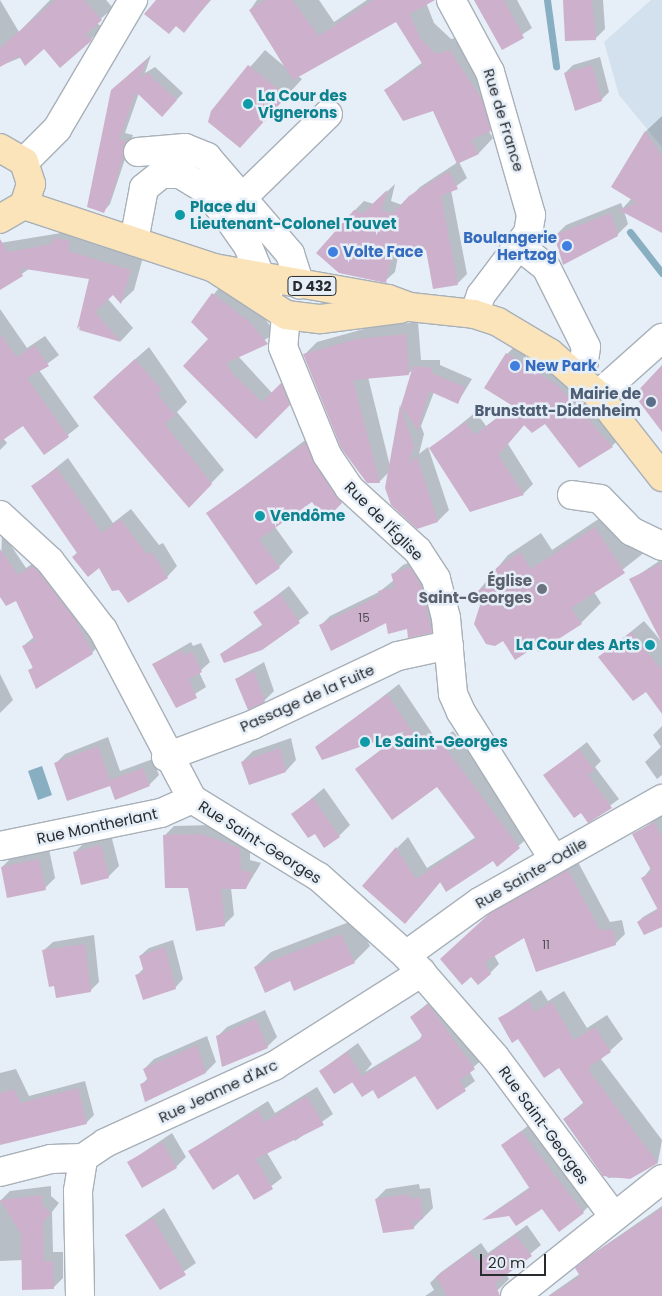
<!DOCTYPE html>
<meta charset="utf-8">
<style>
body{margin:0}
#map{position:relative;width:662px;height:1296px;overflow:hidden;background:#e6eef7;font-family:Poppins,sans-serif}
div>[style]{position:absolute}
.built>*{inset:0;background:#d3e1ef}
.water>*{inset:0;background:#88aec2}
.shadow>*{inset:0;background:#0003}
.stream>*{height:7px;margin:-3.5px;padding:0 3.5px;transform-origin:3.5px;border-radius:3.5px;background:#88aec2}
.building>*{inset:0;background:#cdb0cb}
.roads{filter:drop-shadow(1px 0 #a8b0b8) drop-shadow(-1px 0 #a8b0b8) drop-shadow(0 1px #a8b0b8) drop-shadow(0 -1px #a8b0b8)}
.minor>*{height:28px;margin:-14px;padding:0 14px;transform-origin:14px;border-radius:14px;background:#fff}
.major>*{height:28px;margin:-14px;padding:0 14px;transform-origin:14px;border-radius:14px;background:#fbe3ba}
.dots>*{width:14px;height:14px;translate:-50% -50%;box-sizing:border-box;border:2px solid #e6eef7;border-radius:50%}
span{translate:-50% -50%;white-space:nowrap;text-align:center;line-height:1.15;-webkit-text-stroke:5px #e6eef7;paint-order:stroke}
.number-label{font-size:12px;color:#524d56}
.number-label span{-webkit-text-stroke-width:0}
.shield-label span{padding:1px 4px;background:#e6eef7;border:1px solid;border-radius:4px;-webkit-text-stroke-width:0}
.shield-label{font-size:14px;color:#292c2f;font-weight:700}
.culture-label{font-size:15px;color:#0d838f;font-weight:700}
.left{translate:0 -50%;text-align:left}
.right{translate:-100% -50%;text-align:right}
.street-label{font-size:15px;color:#292c2f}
.shop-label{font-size:15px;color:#366cbe;font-weight:700}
.service-label{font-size:15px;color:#4e5e75;font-weight:700}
.worship-label{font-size:15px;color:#5b616d;font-weight:700}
.scale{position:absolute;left:480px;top:1254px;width:66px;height:22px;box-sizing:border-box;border:2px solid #292c2f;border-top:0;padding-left:6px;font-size:15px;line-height:18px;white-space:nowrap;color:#292c2f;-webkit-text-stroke:4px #e6eef7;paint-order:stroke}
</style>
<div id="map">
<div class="built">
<div style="clip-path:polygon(651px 0,662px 0,662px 147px,619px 95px,604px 42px)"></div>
</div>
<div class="water">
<div style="clip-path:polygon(42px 766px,52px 795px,38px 800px,28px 771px)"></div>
</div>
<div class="shadow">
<div style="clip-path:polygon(0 0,19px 32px,50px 0,106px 0,113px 8px,96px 23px,103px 27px,89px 41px,44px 48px,0 66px)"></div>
<div style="clip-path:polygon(157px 0,211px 0,184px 31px)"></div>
<div style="clip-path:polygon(257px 0,319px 0,334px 22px,367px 0,425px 0,434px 23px,451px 39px,465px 36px,505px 115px,488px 130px,493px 138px,479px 153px,459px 162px,467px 178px,451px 190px,467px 274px,457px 284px,427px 248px,399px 251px,395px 272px,385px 281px,354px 211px,364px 201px,374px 204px,395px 184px,391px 201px,402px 205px,420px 187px,458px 162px,434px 110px,385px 90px,423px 62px,396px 20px,298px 76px,302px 79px,255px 131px,212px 111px,265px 50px,284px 66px,250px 10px)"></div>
<div style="clip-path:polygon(474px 0,517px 0,532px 28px,502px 48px)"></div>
<div style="clip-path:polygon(565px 0,603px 0,605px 29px,595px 39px)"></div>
<div style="clip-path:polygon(151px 55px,145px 73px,155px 67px,183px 93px,168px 109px,139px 93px,125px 133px,133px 135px,110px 204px,104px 211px,119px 84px)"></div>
<div style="clip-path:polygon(600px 57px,609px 92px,601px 100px,565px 73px,573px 65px)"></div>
<div style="clip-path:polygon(662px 116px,662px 232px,624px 211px,628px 224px,617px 235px,555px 236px,566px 225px,621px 203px,623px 208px,632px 198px,613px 186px,646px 131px)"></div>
<div style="clip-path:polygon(67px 226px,82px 229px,80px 239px,143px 257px,134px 290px,121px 302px,113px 294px,108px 299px,133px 328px,121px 341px,81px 329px,91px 278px,29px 269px,0 289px,0 243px,61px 233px)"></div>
<div style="clip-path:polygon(222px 284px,260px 313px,276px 333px,238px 356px,272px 393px,291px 375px,299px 394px,256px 437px,210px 339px,192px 322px)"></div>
<div style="clip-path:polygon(0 309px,27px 348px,45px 336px,59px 355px,39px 370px,79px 426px,44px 454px,23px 424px,3px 438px,7px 443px,0 450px)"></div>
<div style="clip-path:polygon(evenodd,418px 322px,421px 360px,440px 360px,440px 365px,472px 379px,458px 402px,434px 392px,421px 426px,424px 434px,419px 454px,428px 447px,449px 510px,438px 521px,418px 528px,390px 471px,379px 482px,304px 355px,317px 342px,371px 327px,418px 322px,414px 369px,401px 406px,390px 466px,368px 377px,408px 374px,414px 369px)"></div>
<div style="clip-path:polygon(517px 344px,567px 376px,622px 436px,612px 446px,545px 422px,525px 424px,508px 444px,533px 484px,523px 494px,430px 449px,476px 412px,486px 426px,514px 405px,507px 354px)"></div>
<div style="clip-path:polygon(149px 347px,187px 402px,177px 412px,224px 470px,189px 506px,107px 384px)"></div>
<div style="clip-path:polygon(320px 429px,356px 487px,325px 518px,313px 500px,275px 527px,293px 552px,279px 567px,208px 513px)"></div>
<div style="clip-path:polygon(68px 458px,113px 523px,131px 509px,159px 545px,163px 543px,177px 566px,167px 577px,120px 589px,100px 566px,73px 557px,78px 552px,33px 486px)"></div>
<div style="clip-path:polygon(615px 508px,645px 552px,594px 592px,601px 603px,581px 623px,535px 645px,481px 605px,475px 595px,508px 555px,541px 533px,552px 550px)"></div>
<div style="clip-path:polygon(2px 532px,26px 568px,41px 558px,100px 644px,92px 653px,30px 670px,34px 666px,23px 646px,34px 637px,17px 599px,0 595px)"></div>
<div style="clip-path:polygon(420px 558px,441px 621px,431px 632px,387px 621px,320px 626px,330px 616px,379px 592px,394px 580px,392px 575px,403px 565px)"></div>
<div style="clip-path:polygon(662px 559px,662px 626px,631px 580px)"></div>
<div style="clip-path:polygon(289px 586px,309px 613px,261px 649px,221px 654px,263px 624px,255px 612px)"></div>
<div style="clip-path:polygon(644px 621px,662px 642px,662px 712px,646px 691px,600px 657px)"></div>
<div style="clip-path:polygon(191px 642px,193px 646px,201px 643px,210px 662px,199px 672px,206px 687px,176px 706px,153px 664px)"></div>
<div style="clip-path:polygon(264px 662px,274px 691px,264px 701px,236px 679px)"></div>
<div style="clip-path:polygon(0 674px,13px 700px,0 713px)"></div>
<div style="clip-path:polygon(399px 684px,438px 742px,453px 731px,531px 835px,497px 865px,494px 859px,441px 881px,416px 911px,397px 848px,408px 837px,427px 868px,476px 837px,437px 786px,356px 769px,405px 731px,317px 748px)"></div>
<div style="clip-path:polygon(662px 726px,662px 775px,657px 779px,645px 762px,661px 747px,653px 735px)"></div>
<div style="clip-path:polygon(108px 737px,120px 771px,153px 759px,159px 775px,149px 785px,111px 785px,55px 764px,65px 754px)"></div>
<div style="clip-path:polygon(291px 738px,296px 760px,286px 771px,242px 762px,253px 751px)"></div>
<div style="clip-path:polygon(587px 742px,601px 761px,595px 767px,619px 799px,589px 821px,545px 775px)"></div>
<div style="clip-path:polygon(324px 788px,350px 825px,339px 836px,293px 814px)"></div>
<div style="clip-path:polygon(662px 814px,662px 892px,643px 878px,651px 868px,634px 836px)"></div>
<div style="clip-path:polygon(212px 825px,250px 838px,250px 860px,261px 863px,246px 888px,231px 888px,234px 915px,224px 925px,189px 887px,164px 836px,174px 826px)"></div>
<div style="clip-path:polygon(111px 835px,119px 866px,108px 877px,74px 853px,85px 842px)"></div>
<div style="clip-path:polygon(49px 849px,55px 878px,45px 888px,2px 867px,12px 857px)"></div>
<div style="clip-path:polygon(578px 862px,610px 922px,622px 920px,625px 934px,615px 944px,524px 936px,494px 955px,499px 964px,490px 973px,451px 950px,500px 905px)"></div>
<div style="clip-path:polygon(662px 906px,662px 925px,638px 922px,643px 917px)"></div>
<div style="clip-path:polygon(357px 919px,370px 946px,354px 962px,290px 980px,255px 967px,271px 952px)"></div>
<div style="clip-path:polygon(94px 935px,99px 982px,90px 991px,44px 950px,53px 942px)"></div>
<div style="clip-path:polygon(173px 940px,183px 979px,175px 988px,137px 975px,144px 968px,140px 956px,149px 948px)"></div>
<div style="clip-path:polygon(541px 990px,548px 1001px,564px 991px,587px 1028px,607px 1015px,623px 1039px,601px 1059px,662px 1140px,658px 1162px,630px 1177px,608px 1178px,564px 1119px,584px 1102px,559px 1066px,500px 1018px)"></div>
<div style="clip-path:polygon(438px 995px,484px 1058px,469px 1071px,475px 1081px,437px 1109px,415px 1074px,373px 1089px,320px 1071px,358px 1043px,372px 1064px,365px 1072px,423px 1037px,411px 1017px)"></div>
<div style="clip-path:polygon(265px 1010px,277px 1037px,267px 1047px,217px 1037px,227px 1027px)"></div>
<div style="clip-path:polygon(207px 1036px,216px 1062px,206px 1072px,142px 1084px,148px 1078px,144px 1069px,154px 1059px)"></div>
<div style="clip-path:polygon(16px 1069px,29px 1096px,85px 1081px,94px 1115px,86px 1123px,0 1143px,0 1073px)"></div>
<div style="clip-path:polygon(317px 1087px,333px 1114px,295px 1141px,292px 1136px,266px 1151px,282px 1178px,254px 1199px,239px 1173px,189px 1151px,268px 1101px,275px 1113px)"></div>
<div style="clip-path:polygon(530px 1124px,591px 1204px,583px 1212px,543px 1207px,485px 1218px,530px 1187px,503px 1146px)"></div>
<div style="clip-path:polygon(172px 1133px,186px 1157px,176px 1167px,129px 1162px)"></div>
<div style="clip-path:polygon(419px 1184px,420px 1189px,430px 1188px,433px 1208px,413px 1228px,376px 1199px,386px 1189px)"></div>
<div style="clip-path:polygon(51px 1186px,51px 1196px,59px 1203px,52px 1212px,53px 1252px,63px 1252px,63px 1278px,53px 1288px,23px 1260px,0 1261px,0 1201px,10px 1191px)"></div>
<div style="clip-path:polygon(662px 1206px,662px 1295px,548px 1296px,581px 1273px,577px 1268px,587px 1258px)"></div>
<div style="clip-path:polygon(164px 1208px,196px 1263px,160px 1288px,126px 1235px)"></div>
<div style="clip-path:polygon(527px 1225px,541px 1245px,506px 1274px,509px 1279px,499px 1289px,489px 1296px,425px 1296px,434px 1290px,430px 1283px,440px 1273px,481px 1243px,488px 1253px)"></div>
</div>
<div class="stream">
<div style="left:547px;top:0;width:67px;rotate:82.2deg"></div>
<div style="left:630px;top:232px;width:52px;rotate:52deg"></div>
</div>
<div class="building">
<div style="clip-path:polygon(55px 0,84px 0,102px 20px,85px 35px,92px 39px,90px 42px,60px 68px,44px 49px,25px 66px,19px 56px,0 67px,0 48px)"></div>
<div style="clip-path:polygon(156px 0,210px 0,184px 33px,176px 26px,169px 34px,144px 14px)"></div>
<div style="clip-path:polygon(265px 0,292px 0,319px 36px,373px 0,435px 0,410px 14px,420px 38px,436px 54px,450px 50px,482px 100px,491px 131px,471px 140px,479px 154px,457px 164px,433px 111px,403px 121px,384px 90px,423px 65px,396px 22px,293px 80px,249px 10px)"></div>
<div style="clip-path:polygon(474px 0,504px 0,524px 38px,502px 50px)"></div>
<div style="clip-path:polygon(563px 0,592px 0,596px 40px,565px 41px)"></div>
<div style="clip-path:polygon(147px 59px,140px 78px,148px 73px,177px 100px,162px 117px,136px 92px,119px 140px,127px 141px,113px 192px,104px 213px,87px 207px,111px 90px)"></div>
<div style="clip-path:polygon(248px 65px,287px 96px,240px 148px,208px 122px,211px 111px)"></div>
<div style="clip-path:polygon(592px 65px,602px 101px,575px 111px,564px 73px)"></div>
<div style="clip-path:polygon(645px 131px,662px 156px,662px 233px,619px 210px,637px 203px,611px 187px)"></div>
<div style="clip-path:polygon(449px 171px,458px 189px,441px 196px,458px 285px,433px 289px,426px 250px,392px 253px,386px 283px,339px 273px,316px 253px,354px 210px,363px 213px,387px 190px,382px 210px,392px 214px,409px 196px)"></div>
<div style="clip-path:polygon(611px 213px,618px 236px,563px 265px,554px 235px)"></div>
<div style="clip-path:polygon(53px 238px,70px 241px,68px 251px,131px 270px,121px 304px,113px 295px,95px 312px,121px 342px,79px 330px,80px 326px,77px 329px,89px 279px,19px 268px,23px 276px,0 290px,0 239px,8px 252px,52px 244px)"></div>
<div style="clip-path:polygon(212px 293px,251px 323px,268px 344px,226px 363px,232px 373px,262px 402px,281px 383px,290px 405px,256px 439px,183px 366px,208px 339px,191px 322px)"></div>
<div style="clip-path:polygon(0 334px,17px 357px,35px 345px,49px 366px,27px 378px,69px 437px,44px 455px,23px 426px,0 442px)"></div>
<div style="clip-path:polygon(406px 334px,409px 375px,353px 380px,380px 483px,367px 483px,341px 448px,303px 354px,357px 339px)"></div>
<div style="clip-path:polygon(506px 353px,557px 385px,613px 447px,579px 468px,545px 424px,532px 433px,524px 425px,498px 455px,524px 495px,470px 512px,429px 448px,465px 422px,475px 435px,513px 406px,484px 388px)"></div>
<div style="clip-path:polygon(135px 359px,162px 390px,157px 394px,175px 415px,165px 424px,212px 484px,189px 508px,93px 397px)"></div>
<div style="clip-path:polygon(662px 365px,662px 432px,634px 395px)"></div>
<div style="clip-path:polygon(413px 366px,432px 368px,432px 373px,465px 387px,458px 404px,429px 391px,418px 431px,401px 406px)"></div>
<div style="clip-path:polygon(400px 405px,414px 446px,409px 463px,417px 457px,438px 522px,417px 529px,391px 505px,385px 488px)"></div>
<div style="clip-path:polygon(305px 443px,342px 503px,325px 520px,312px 502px,259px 539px,280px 568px,256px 585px,206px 513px)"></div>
<div style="clip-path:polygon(57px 468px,102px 533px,120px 519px,148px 555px,152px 552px,168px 578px,128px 603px,119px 590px,112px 591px,99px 568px,88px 577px,72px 557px,77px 553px,31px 486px)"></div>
<div style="clip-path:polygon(595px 527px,625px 573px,571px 608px,582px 624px,538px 652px,535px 647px,515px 660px,503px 641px,495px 646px,486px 644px,474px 624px,480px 605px,473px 594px,491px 583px,486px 575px,520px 552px,531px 569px)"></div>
<div style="clip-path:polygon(0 549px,18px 575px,32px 566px,37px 570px,77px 622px,93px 654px,36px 689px,28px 670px,33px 668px,22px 646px,35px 641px,16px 601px,6px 606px,0 597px)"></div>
<div style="clip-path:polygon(662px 563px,662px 643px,629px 579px)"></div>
<div style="clip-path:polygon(410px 567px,421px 585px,432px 633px,408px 638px,407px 629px,388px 634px,386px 623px,331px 651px,319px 625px,379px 596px,378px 591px,395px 587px,391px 574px)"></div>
<div style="clip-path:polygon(280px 594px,300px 623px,262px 650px,224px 663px,220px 654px,263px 626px,253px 612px)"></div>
<div style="clip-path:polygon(631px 632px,662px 670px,662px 714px,646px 692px,633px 701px,598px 657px)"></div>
<div style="clip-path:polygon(182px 650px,184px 655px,192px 651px,202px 672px,189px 679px,197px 698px,176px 708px,152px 664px)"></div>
<div style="clip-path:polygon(254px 671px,265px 702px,248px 710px,235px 679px)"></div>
<div style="clip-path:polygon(387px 694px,426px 752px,441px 742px,520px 848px,497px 867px,493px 861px,446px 892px,440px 882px,405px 924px,362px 886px,396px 847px,416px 879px,476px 839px,437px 787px,392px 820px,355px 769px,409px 730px,322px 760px,315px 747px)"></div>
<div style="clip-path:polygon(98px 746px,110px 780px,143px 768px,150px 786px,115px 800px,110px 786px,67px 801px,54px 763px)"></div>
<div style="clip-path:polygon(280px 748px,286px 772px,249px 785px,241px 762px)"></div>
<div style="clip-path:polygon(579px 749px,594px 770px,588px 775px,612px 808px,588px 823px,581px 813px,574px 818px,543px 775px)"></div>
<div style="clip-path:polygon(313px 798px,340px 837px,324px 848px,315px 834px,308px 838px,291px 814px)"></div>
<div style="clip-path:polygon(654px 822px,662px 837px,662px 927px,644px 935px,637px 922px,658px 910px,641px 878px,652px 872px,632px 834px)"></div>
<div style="clip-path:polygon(201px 834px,240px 848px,241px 870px,252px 873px,246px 889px,221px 889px,225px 926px,196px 931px,188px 888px,165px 888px,163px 835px)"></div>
<div style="clip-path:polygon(101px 845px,109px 878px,81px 885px,73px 852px)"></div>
<div style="clip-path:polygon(39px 859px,46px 890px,7px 898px,1px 867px)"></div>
<div style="clip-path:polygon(568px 870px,600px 930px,613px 929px,616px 945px,536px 972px,524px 938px,485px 962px,491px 974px,478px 985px,471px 977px,462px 985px,440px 959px,489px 914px)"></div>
<div style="clip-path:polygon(341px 934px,355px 963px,294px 991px,290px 981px,265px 993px,254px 967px)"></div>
<div style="clip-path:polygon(85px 944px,91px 992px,56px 998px,54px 986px,49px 987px,42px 950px)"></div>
<div style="clip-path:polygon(165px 947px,176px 989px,143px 1000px,135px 975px,144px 972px,139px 956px)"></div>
<div style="clip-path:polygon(529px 1001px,535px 1012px,552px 1002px,574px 1040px,595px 1027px,611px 1052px,590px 1066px,590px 1072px,658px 1163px,630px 1179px,603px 1176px,563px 1119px,584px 1104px,559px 1068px,544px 1078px,518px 1039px,512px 1043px,498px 1018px)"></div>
<div style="clip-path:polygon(428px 1004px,475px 1069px,460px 1080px,466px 1091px,437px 1110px,415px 1076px,378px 1099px,373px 1090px,362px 1097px,352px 1082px,418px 1042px,422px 1035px,410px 1017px)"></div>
<div style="clip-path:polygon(256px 1019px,268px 1048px,222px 1067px,216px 1036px)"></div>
<div style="clip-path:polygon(197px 1045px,206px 1073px,145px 1102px,140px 1084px,148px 1081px,143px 1069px)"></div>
<div style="clip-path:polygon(347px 1052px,362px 1076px,334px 1094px,319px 1071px)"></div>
<div style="clip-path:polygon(78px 1088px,87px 1124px,0 1145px,0 1093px,14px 1089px,21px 1103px)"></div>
<div style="clip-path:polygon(307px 1096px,324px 1125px,256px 1159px,273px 1189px,254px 1200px,238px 1174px,213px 1190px,188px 1151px,258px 1110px,265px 1122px)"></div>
<div style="clip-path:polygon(521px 1131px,584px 1213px,559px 1232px,542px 1209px,516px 1226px,509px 1216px,482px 1220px,530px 1189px,501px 1145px)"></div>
<div style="clip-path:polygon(162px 1142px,177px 1168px,142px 1188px,127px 1162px)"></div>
<div style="clip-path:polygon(409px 1194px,410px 1199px,420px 1197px,423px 1219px,413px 1221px,414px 1229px,383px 1233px,375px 1199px)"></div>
<div style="clip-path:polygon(42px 1195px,42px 1205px,51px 1213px,43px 1222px,44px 1261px,53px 1261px,54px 1289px,22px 1290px,21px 1234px,0 1200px)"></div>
<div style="clip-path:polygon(662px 1208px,662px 1296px,550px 1296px,580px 1276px,575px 1268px,593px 1254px)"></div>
<div style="clip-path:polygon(153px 1218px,186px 1275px,160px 1290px,125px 1235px)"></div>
<div style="clip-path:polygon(516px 1235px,532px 1256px,495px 1283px,500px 1296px,447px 1296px,436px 1277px,470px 1252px,478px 1262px)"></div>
</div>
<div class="roads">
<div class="minor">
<div style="left:451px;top:0;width:82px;rotate:61.6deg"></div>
<div style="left:490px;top:72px;width:149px;rotate:74deg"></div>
<div style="left:531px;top:215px;width:18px;rotate:99deg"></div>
<div style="left:528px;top:233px;width:78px;rotate:127.2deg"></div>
<div style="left:481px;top:295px;width:20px;rotate:110deg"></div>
<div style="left:138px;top:152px;width:47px;rotate:-4.9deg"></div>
<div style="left:185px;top:148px;width:24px;rotate:22deg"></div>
<div style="left:207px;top:157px;width:128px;rotate:49.4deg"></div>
<div style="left:290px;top:254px;width:32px;rotate:72deg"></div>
<div style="left:24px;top:162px;width:47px;rotate:-45deg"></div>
<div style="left:57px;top:129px;width:150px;rotate:-59.5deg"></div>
<div style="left:242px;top:198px;width:120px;rotate:-44.3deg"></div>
<div style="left:134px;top:241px;width:54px;rotate:-79.3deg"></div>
<div style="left:144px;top:188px;width:22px;rotate:-39deg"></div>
<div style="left:161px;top:174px;width:19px"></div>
<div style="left:180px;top:174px;width:26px;rotate:31deg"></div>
<div style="left:202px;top:187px;width:42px;rotate:49.8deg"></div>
<div style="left:229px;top:219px;width:33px;rotate:55deg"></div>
<div style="left:248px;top:246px;width:53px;rotate:67.8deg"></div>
<div style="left:519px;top:246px;width:34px;rotate:38deg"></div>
<div style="left:546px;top:267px;width:89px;rotate:63.4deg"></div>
<div style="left:586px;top:347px;width:15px;rotate:98deg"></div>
<div style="left:584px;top:362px;width:14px;rotate:124deg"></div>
<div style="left:286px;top:315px;width:32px;rotate:95deg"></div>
<div style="left:283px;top:347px;width:117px;rotate:67.8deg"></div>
<div style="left:327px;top:455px;width:40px;rotate:56deg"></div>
<div style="left:349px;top:488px;width:93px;rotate:42.4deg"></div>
<div style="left:418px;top:551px;width:33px;rotate:57deg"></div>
<div style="left:436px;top:579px;width:40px;rotate:75.6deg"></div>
<div style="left:446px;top:618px;width:76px;rotate:84.7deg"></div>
<div style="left:453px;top:694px;width:20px;rotate:66deg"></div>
<div style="left:461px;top:712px;width:173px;rotate:57.8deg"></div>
<div style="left:598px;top:395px;width:86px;rotate:-41.7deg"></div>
<div style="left:572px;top:495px;width:28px;rotate:8deg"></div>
<div style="left:600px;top:499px;width:45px;rotate:45.9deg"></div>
<div style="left:631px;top:531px;width:34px;rotate:26deg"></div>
<div style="left:0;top:515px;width:68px;rotate:42.6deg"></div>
<div style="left:50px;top:561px;width:87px;rotate:52.5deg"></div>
<div style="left:103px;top:630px;width:191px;rotate:62.2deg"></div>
<div style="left:192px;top:799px;width:149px;rotate:31.6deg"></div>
<div style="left:319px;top:877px;width:117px;rotate:41.9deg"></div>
<div style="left:406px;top:955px;width:135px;rotate:48.9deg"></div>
<div style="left:495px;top:1057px;width:196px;rotate:53.3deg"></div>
<div style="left:166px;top:757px;width:92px;rotate:-20.4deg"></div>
<div style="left:252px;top:725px;width:161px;rotate:-25.3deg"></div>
<div style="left:398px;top:656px;width:52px;rotate:-12.2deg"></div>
<div style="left:0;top:846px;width:164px;rotate:-11.6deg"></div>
<div style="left:161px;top:813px;width:34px;rotate:-24deg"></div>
<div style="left:406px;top:955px;width:92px;rotate:-35.8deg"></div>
<div style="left:481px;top:901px;width:208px;rotate:-29.4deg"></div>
<div style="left:0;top:1172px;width:53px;rotate:-14.3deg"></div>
<div style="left:51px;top:1159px;width:32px;rotate:-2deg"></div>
<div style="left:83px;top:1158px;width:27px;rotate:-34deg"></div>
<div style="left:105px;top:1143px;width:186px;rotate:-24.5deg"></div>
<div style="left:274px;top:1066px;width:175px;rotate:-32.4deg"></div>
<div style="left:80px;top:1296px;width:105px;rotate:-91.1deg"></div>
<div style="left:78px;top:1191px;width:33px;rotate:-81deg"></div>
<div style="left:515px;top:1296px;width:188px;rotate:-38.5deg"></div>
</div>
<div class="major">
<div style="left:0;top:148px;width:28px;rotate:30deg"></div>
<div style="left:24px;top:162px;width:23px;rotate:72deg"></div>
<div style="left:31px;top:184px;width:22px;rotate:108deg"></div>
<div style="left:24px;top:205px;width:28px;rotate:150deg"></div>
<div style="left:24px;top:205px;width:200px;rotate:18.3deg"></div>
<div style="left:214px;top:268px;width:177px;rotate:10.1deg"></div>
<div style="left:388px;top:299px;width:23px;rotate:20deg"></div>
<div style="left:410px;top:307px;width:64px;rotate:6.2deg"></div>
<div style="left:474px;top:314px;width:25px;rotate:18deg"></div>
<div style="left:498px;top:322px;width:61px;rotate:30.8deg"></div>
<div style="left:550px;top:353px;width:64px;rotate:41.2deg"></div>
<div style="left:598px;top:395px;width:104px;rotate:52deg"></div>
<div style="left:214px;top:268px;width:86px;rotate:33.1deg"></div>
<div style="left:286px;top:315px;width:35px;rotate:7deg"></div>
<div style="left:321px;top:319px;width:80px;rotate:-7.2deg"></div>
</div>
</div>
<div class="dots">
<div style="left:248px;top:104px;background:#0f9aa8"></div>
<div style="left:180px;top:215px;background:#0f9aa8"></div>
<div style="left:567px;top:246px;background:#3f7fe0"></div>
<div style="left:333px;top:252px;background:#3f7fe0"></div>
<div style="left:515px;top:366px;background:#3f7fe0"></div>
<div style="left:651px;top:402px;background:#5c6f8a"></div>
<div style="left:260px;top:516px;background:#0f9aa8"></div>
<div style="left:542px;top:589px;background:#6b7280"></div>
<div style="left:650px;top:645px;background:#0f9aa8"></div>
<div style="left:365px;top:742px;background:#0f9aa8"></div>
</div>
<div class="number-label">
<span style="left:364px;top:618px">15</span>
<span style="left:546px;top:945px">11</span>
</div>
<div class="shield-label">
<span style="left:312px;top:286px">D 432</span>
</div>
<div class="culture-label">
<span class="left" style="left:258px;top:104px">La Cour des<br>Vignerons</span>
<span class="left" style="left:190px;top:215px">Place du<br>Lieutenant-Colonel Touvet</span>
<span class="left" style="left:270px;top:516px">Vendôme</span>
<span class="right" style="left:640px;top:645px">La Cour des Arts</span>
<span class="left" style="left:375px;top:742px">Le Saint-Georges</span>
</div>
<div class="street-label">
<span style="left:504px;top:120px;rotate:73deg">Rue de France</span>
<span style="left:384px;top:521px;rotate:45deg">Rue de l'Église</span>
<span style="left:307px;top:698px;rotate:-24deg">Passage de la Fuite</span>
<span style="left:97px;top:826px;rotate:-12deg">Rue Montherlant</span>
<span style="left:260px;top:842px;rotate:32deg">Rue Saint-Georges</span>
<span style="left:531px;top:873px;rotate:-30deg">Rue Sainte-Odile</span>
<span style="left:218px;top:1091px;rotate:-25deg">Rue Jeanne d'Arc</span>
<span style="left:544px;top:1125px;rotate:54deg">Rue Saint-Georges</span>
</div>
<div class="shop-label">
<span class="right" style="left:557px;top:246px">Boulangerie<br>Hertzog</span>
<span class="left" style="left:343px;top:252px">Volte Face</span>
<span class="left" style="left:525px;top:366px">New Park</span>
</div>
<div class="service-label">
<span class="right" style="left:641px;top:402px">Mairie de<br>Brunstatt-Didenheim</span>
</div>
<div class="worship-label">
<span class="right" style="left:532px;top:589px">Église<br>Saint-Georges</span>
</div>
<div class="scale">20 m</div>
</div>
